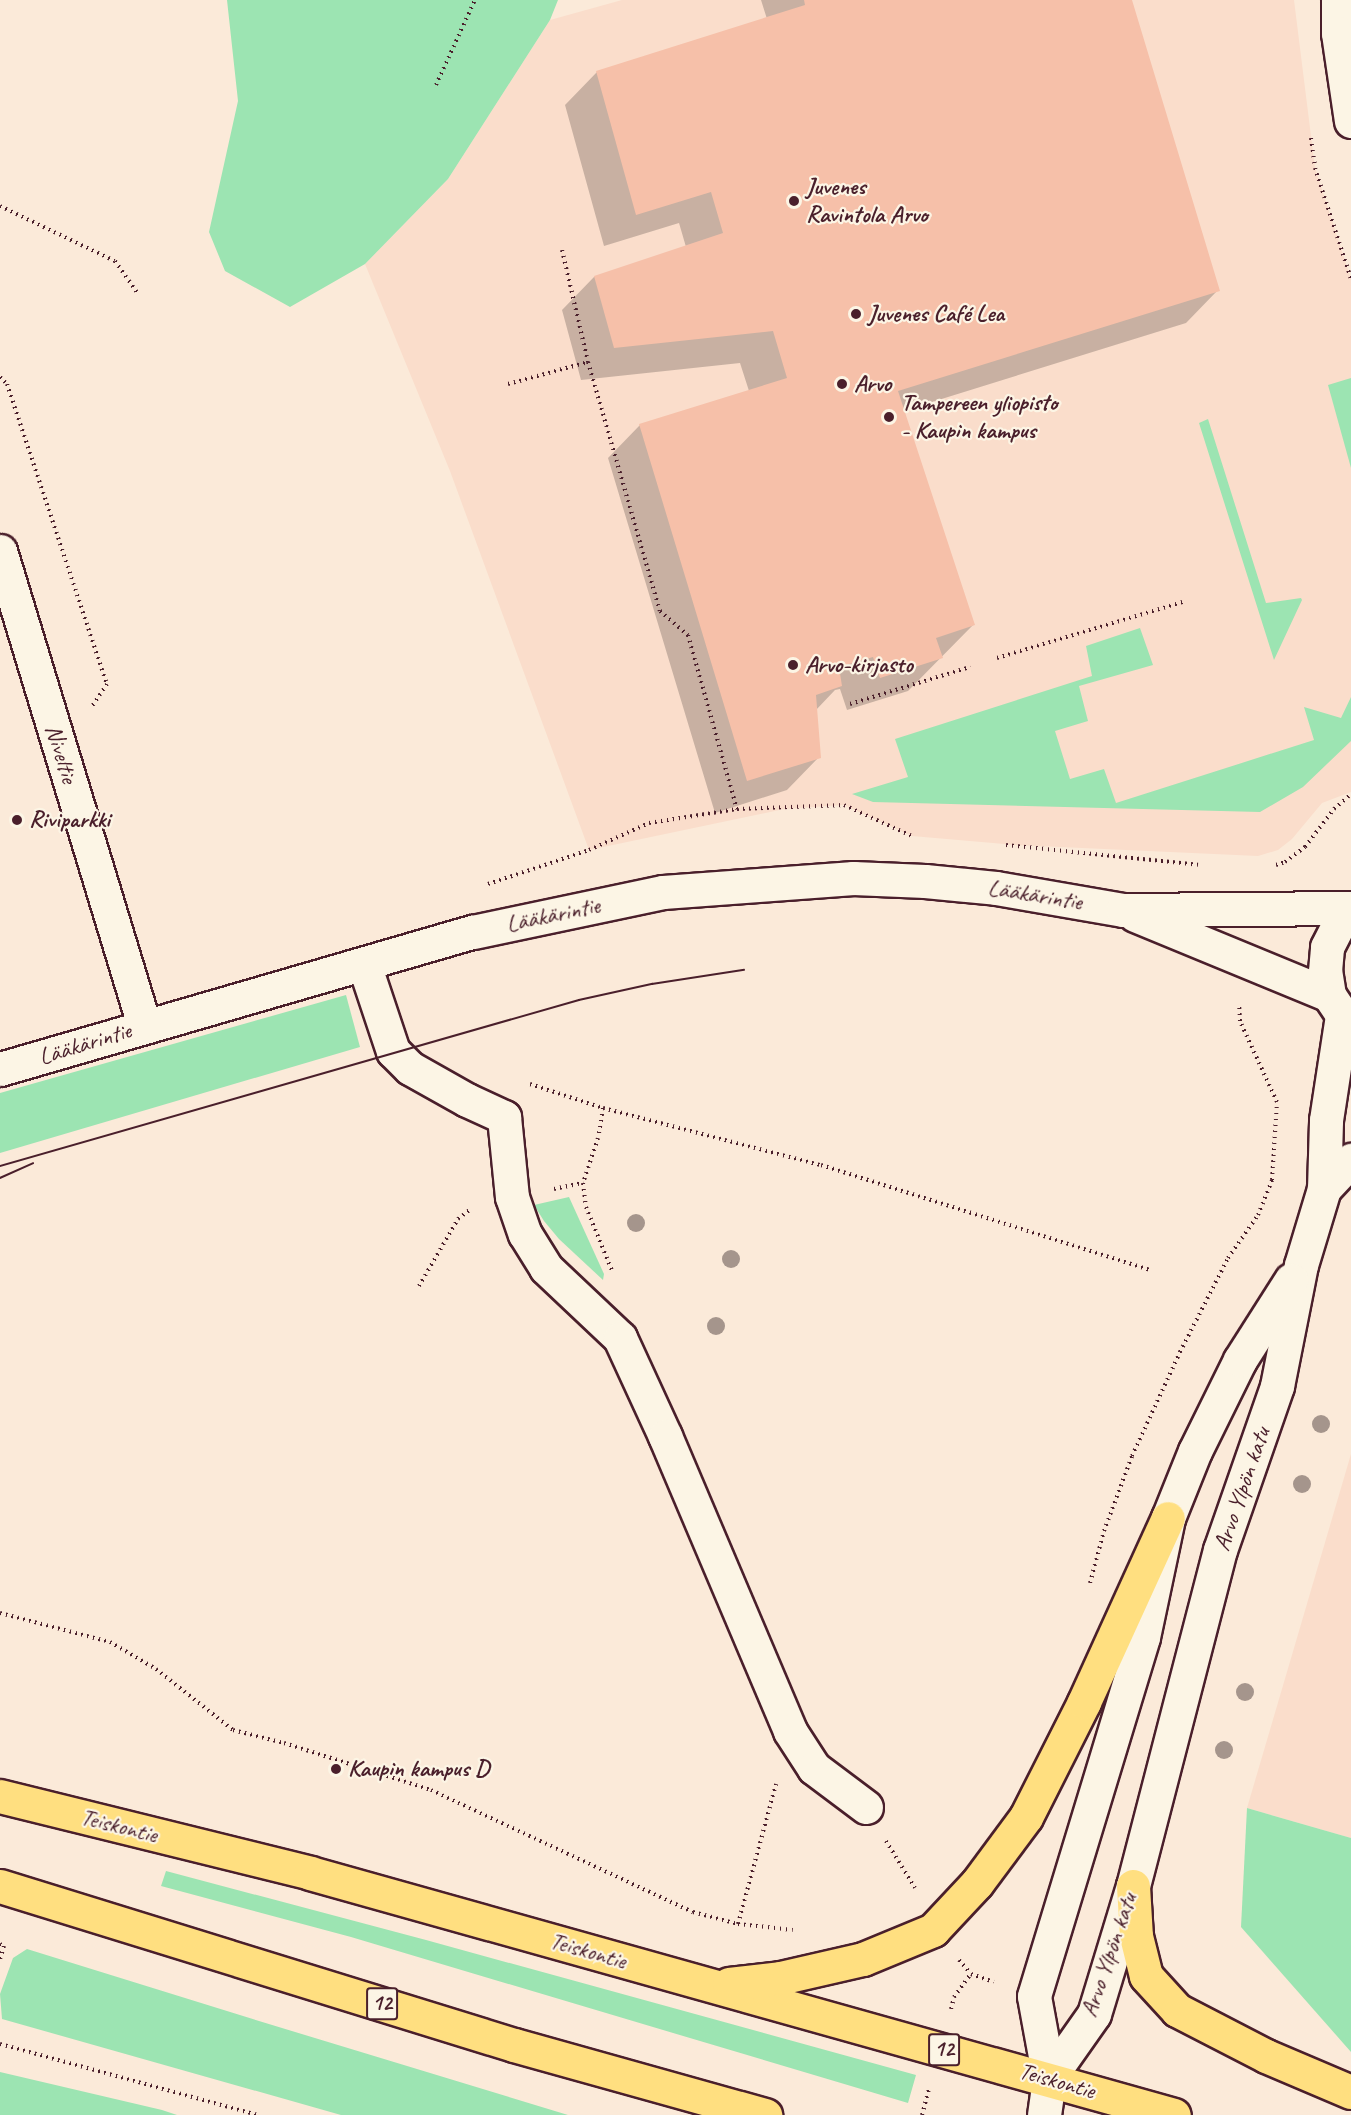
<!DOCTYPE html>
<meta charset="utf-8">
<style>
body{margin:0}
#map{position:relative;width:1351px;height:2115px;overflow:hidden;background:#fbead9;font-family:Caveat,sans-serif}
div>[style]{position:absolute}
.built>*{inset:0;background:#faddcb}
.green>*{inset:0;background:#9ce4b2}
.shadow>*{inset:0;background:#0003}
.building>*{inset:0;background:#f6c0a9}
.path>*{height:4px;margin-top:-2px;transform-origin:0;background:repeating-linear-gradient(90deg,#4a1f2b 0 1.5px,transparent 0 6px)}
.roads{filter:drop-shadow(2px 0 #4a1f2b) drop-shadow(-2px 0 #4a1f2b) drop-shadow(0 2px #4a1f2b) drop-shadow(0 -2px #4a1f2b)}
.minor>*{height:33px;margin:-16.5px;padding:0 16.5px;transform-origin:16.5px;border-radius:16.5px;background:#fcf5e5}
.highway>*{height:33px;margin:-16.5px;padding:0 16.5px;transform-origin:16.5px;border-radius:16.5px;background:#ffdf80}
.tram>*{height:1.5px;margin:-0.75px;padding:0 0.75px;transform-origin:0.75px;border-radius:0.75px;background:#4a1f2b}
.trees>*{width:18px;height:18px;margin:-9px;border-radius:50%;background:#a5958c}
.dots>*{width:16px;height:16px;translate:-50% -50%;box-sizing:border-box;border:3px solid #fcf5e5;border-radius:50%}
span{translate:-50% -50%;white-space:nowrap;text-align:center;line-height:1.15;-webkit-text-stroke:4.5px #fcf5e5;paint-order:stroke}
.shield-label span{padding:2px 4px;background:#fcf5e5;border:2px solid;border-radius:4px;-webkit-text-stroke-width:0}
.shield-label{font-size:22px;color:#4a1f2b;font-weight:700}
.poi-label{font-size:24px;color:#4a1f2b;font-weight:700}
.left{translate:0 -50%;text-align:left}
.street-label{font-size:24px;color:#4a1f2b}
</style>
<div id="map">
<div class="built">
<div style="clip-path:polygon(622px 0,1294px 0,1315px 168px,1351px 279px,1351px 792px,1322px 803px,1292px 839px,1278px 850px,1258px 856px,1016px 845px,912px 836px,844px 805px,784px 809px,589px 850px,450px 471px,365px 264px,448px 179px,550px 20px)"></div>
<div style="clip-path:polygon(1351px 1454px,1351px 1838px,1247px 1808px)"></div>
</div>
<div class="green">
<div style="clip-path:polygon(227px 0,558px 0,550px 20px,448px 179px,365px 264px,290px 307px,225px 271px,209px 232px,238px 101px)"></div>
<div style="clip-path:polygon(1351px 378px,1351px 468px,1328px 385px)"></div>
<div style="clip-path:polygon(1208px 419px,1266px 603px,1301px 598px,1302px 600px,1274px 660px,1199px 423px)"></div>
<div style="clip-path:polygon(1140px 628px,1153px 665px,1079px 686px,1088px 721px,1055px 731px,1070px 779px,1104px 769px,1116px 803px,1314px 740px,1304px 707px,1341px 718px,1351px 697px,1351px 741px,1303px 787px,1260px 812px,873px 802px,852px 794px,908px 777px,895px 739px,1092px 676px,1086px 646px)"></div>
<div style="clip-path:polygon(346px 995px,360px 1047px,0 1153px,0 1093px)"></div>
<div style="clip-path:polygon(569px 1197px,604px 1274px,603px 1280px,559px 1239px,544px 1221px,534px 1205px)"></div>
<div style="clip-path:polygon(1247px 1808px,1351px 1838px,1351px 2052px,1241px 1927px)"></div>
<div style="clip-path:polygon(166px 1871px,426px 1940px,916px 2075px,908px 2103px,351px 1937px,161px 1886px)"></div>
<div style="clip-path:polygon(27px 1949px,259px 2021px,568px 2115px,341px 2115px,2px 2019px,0 1994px,13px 1958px)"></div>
<div style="clip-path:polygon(0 2072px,162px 2110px,177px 2115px,0 2115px)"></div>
</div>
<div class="shadow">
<div style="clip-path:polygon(761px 0,1131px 0,1218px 290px,1186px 323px,903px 411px,973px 625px,908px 691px,847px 710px,840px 689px,835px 690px,816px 710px,819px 757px,787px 790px,715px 813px,608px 458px,640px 425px,749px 391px,740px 363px,581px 380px,562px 310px,594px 277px,686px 247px,679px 223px,604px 246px,565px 105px,597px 72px,767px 19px)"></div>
</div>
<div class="building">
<div style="clip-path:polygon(804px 0,1132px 0,1220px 291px,898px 391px,975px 625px,936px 638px,943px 658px,880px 678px,873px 657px,839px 667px,842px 686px,816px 695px,821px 758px,747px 781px,639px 424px,787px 378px,773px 331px,614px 348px,594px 276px,723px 233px,711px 192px,636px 215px,596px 71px,805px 5px)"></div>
</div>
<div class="path">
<div style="left:436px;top:85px;width:94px;rotate:-65.4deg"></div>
<div style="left:1311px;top:138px;width:30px;rotate:82deg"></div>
<div style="left:1315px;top:168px;width:117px;rotate:72deg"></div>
<div style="left:0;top:206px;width:127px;rotate:25.6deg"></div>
<div style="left:115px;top:261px;width:39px;rotate:55deg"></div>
<div style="left:562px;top:250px;width:115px;rotate:76.9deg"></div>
<div style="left:588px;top:362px;width:259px;rotate:73.9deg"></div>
<div style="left:660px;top:611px;width:37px;rotate:41deg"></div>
<div style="left:688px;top:635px;width:181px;rotate:74.3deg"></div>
<div style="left:0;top:377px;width:10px;rotate:45deg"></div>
<div style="left:7px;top:384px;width:316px;rotate:71.6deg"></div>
<div style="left:107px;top:684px;width:29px;rotate:124deg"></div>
<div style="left:508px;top:384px;width:83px;rotate:-15.4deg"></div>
<div style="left:997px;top:658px;width:197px;rotate:-16.8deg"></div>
<div style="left:850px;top:704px;width:126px;rotate:-17.1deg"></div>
<div style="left:1006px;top:845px;width:193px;rotate:5.9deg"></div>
<div style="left:1276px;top:865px;width:9px;rotate:-18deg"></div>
<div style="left:1285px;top:862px;width:25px;rotate:-37deg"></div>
<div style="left:1305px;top:847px;width:48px;rotate:-52.7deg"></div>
<div style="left:1334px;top:809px;width:23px;rotate:-41deg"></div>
<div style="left:488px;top:884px;width:107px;rotate:-18.6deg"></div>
<div style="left:589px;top:850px;width:66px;rotate:-24.2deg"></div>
<div style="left:649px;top:823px;width:89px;rotate:-9deg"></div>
<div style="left:737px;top:809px;width:107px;rotate:-2.1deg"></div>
<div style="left:844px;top:805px;width:77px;rotate:24.6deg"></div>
<div style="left:530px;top:1084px;width:77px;rotate:18.2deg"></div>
<div style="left:603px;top:1108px;width:30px;rotate:99deg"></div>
<div style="left:598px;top:1138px;width:47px;rotate:108.4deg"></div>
<div style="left:583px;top:1183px;width:24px;rotate:83deg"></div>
<div style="left:586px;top:1207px;width:71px;rotate:67.8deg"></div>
<div style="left:603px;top:1108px;width:225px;rotate:14.7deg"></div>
<div style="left:821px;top:1165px;width:346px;rotate:17.7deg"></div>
<div style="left:554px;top:1189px;width:30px;rotate:-12deg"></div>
<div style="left:419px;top:1286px;width:78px;rotate:-59.8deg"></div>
<div style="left:458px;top:1219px;width:16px;rotate:-38deg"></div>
<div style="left:1090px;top:1583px;width:54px;rotate:-74.9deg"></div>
<div style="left:1104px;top:1531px;width:80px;rotate:-69.5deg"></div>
<div style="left:1132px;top:1456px;width:115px;rotate:-65.2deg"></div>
<div style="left:1180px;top:1352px;width:106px;rotate:-62.9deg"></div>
<div style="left:1228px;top:1258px;width:52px;rotate:-55.1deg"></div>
<div style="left:1258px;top:1215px;width:38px;rotate:-68deg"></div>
<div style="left:1272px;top:1180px;width:78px;rotate:-86.3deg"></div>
<div style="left:1277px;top:1102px;width:89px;rotate:-114.6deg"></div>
<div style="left:1240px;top:1021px;width:18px;rotate:-93deg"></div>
<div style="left:0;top:1613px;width:114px;rotate:14.8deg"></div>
<div style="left:110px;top:1642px;width:53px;rotate:30.4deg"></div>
<div style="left:156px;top:1669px;width:98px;rotate:38.4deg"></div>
<div style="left:233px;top:1730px;width:53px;rotate:14.3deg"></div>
<div style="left:284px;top:1743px;width:154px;rotate:17.7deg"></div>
<div style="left:431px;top:1790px;width:289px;rotate:25deg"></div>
<div style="left:693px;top:1912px;width:47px;rotate:14.9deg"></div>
<div style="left:738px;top:1924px;width:55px;rotate:6.2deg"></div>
<div style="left:886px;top:1841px;width:55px;rotate:58.3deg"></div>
<div style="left:738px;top:1924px;width:145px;rotate:-74.8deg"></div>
<div style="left:0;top:1944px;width:4px;rotate:27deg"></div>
<div style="left:4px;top:1946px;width:14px;rotate:107deg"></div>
<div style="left:959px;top:1960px;width:18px;rotate:49deg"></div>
<div style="left:971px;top:1974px;width:24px;rotate:19deg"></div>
<div style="left:951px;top:2009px;width:12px;rotate:-76deg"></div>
<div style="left:954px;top:1997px;width:29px;rotate:-54deg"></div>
<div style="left:0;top:2044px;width:267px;rotate:15.4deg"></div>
<div style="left:922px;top:2115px;width:27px;rotate:-75deg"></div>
</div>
<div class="roads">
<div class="minor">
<div style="left:1338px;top:0;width:33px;rotate:90deg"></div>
<div style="left:1338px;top:33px;width:89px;rotate:81.6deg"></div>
<div style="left:0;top:551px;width:496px;rotate:73.1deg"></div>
<div style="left:1135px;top:915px;width:210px;rotate:22.4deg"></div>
<div style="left:364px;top:964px;width:92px;rotate:71.6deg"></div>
<div style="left:393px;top:1051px;width:24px;rotate:45deg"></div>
<div style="left:410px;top:1068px;width:65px;rotate:29.3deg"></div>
<div style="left:467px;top:1100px;width:41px;rotate:24.7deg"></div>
<div style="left:504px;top:1117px;width:80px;rotate:84.3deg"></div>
<div style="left:512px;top:1197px;width:39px;rotate:71deg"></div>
<div style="left:525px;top:1234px;width:40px;rotate:58deg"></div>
<div style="left:546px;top:1268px;width:102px;rotate:43.4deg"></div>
<div style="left:620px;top:1338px;width:108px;rotate:65.3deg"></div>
<div style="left:665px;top:1436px;width:320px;rotate:67deg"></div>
<div style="left:790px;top:1731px;width:44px;rotate:57deg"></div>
<div style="left:814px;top:1768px;width:65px;rotate:36.9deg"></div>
<div style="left:1339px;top:1010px;width:18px;rotate:-124deg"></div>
<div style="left:1329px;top:995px;width:24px;rotate:-99deg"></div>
<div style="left:1325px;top:971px;width:24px;rotate:-85deg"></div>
<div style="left:1327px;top:947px;width:25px;rotate:-63deg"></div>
<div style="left:1338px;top:925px;width:18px;rotate:-45deg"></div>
<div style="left:0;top:1069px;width:492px;rotate:-16.2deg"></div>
<div style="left:473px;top:932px;width:194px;rotate:-11.9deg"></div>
<div style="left:663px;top:892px;width:191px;rotate:-4.2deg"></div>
<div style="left:853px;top:878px;width:72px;rotate:2.4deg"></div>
<div style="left:925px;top:881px;width:71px;rotate:5.6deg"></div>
<div style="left:996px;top:888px;width:129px;rotate:9.8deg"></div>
<div style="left:1123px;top:910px;width:228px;rotate:-0.5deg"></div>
<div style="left:1324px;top:1189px;width:40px;rotate:-47deg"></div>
<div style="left:1049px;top:2078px;width:78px;rotate:-54.9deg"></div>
<div style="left:1094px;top:2014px;width:134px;rotate:-73.1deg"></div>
<div style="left:1133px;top:1886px;width:347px;rotate:-75.5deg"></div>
<div style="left:1220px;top:1550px;width:174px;rotate:-70.8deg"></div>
<div style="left:1277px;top:1386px;width:123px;rotate:-78.8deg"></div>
<div style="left:1301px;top:1265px;width:79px;rotate:-73.2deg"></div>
<div style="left:1324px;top:1189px;width:69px;rotate:-88.3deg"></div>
<div style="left:1326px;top:1120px;width:105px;rotate:-81.3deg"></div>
<div style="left:1044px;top:2115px;width:37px;rotate:-82deg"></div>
<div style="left:1049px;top:2078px;width:83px;rotate:-100.4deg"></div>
<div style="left:1034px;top:1996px;width:375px;rotate:-73.1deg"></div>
<div style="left:1143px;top:1637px;width:122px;rotate:-78.1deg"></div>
<div style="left:1168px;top:1518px;width:72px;rotate:-68.1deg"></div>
<div style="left:1195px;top:1451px;width:102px;rotate:-63.7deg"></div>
<div style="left:1240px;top:1360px;width:95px;rotate:-57.5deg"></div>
</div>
<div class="highway">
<div style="left:0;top:1796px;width:319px;rotate:13.9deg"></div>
<div style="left:310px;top:1873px;width:897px;rotate:15.65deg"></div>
<div style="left:0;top:1886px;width:538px;rotate:17.19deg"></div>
<div style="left:514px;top:2045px;width:261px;rotate:15.6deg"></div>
<div style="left:1133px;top:1886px;width:50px;rotate:86.6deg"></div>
<div style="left:1136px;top:1936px;width:41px;rotate:76deg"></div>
<div style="left:1146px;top:1976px;width:46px;rotate:47.6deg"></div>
<div style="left:1177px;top:2010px;width:100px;rotate:27.3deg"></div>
<div style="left:1266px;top:2056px;width:92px;rotate:23deg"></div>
<div style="left:729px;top:1984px;width:51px;rotate:-6.7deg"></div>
<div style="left:780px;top:1978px;width:85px;rotate:-12.9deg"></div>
<div style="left:863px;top:1959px;width:76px;rotate:-22.5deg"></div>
<div style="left:933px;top:1930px;width:64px;rotate:-46.9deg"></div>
<div style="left:977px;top:1883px;width:82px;rotate:-53.4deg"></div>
<div style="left:1026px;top:1817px;width:129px;rotate:-63.2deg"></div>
<div style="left:1084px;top:1702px;width:202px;rotate:-65.5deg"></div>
</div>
</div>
<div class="tram">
<div style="left:0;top:1166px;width:602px;rotate:-16deg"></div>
<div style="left:579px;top:1000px;width:75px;rotate:-12.4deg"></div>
<div style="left:652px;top:984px;width:93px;rotate:-8.7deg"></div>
<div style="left:0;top:1178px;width:36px;rotate:-24deg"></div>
</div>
<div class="trees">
<div style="left:636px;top:1223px"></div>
<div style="left:731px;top:1259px"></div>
<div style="left:716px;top:1326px"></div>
<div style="left:1321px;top:1424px"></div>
<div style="left:1302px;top:1484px"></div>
<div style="left:1245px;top:1692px"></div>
<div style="left:1224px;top:1750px"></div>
</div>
<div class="dots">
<div style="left:794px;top:201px;background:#4a1f2b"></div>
<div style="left:856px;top:314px;background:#4a1f2b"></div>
<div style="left:842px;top:384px;background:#4a1f2b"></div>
<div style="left:889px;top:417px;background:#4a1f2b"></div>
<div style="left:793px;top:665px;background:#4a1f2b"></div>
<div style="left:17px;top:820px;background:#4a1f2b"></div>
<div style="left:336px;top:1769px;background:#4a1f2b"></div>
</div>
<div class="shield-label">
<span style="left:382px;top:2004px">12</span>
<span style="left:944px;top:2050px">12</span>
</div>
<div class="poi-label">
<span class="left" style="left:806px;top:201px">Juvenes<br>Ravintola Arvo</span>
<span class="left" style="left:868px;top:314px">Juvenes Café Lea</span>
<span class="left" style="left:854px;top:384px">Arvo</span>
<span class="left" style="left:901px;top:417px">Tampereen yliopisto<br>- Kaupin kampus</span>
<span class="left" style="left:805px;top:665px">Arvo-kirjasto</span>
<span class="left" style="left:29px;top:820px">Riviparkki</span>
<span class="left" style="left:348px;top:1769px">Kaupin kampus D</span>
</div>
<div class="street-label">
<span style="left:61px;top:754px;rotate:73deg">Niveltie</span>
<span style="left:1035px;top:895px;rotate:9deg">Lääkärintie</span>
<span style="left:553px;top:915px;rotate:-12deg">Lääkärintie</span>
<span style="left:85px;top:1044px;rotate:-17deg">Lääkärintie</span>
<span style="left:1242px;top:1489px;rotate:-71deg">Arvo Ylpön katu</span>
<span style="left:119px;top:1826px;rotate:14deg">Teiskontie</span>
<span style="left:588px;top:1951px;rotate:16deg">Teiskontie</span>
<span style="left:1109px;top:1955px;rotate:-71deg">Arvo Ylpön katu</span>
<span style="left:1057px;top:2081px;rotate:16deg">Teiskontie</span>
</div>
</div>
